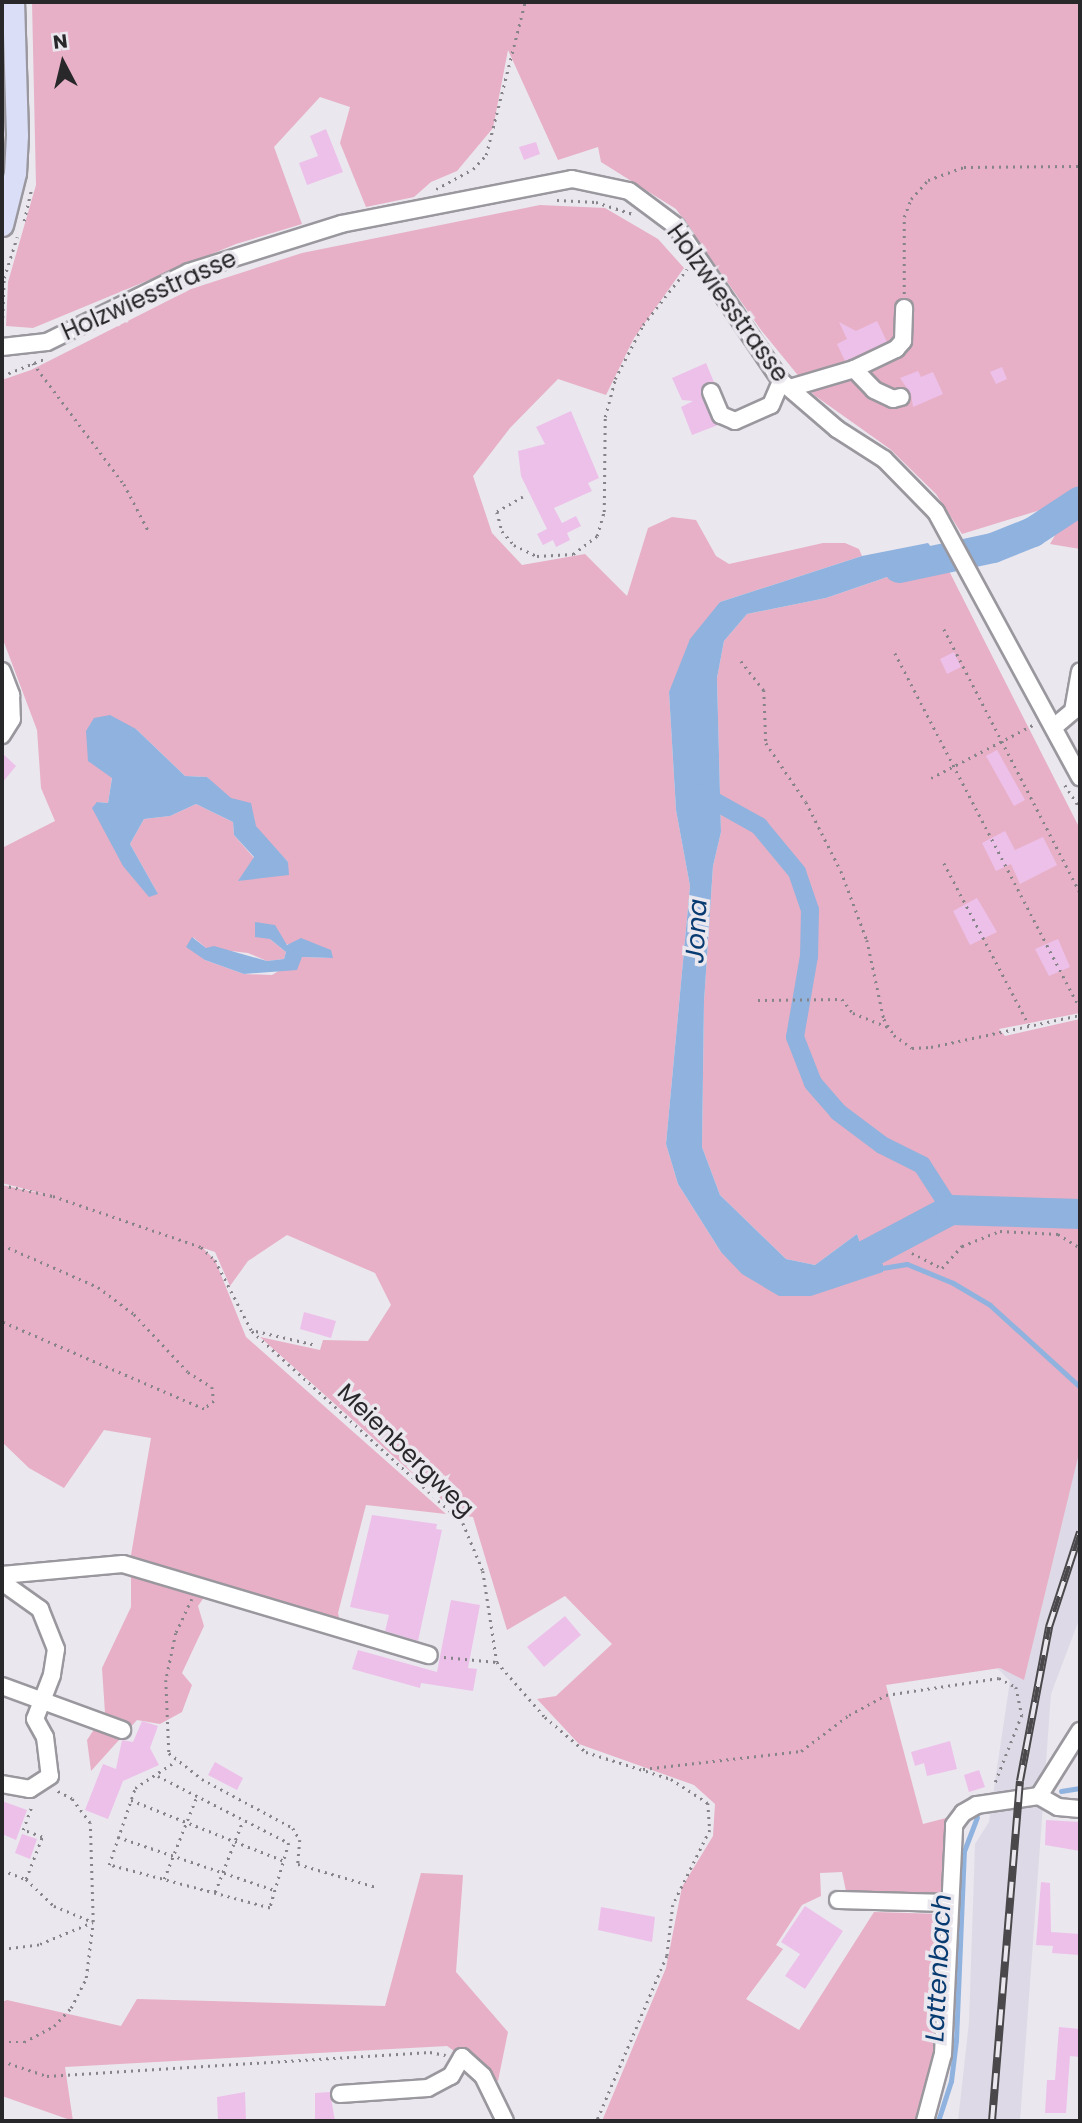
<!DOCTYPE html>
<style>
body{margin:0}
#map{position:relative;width:1082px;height:2123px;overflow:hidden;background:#eae7ee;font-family:Poppins,sans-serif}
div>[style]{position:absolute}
.built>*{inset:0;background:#ded9e6}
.green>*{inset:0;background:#e7b0c6}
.water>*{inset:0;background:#8fb2df}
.stream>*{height:5px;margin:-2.5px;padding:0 2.5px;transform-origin:2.5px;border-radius:2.5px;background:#8fb2df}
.canal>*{height:18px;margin:-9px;padding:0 9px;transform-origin:9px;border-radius:9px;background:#8fb2df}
.river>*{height:30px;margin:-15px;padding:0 15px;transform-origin:15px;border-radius:15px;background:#8fb2df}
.building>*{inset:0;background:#edc0ea}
.path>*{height:2.5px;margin-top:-1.25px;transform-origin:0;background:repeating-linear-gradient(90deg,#868488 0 2px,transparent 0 7px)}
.roads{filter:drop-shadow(2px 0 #9a989e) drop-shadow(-2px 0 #9a989e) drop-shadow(0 2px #9a989e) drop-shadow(0 -2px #9a989e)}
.minor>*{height:16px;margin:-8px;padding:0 8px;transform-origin:8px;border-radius:8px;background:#fff}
.major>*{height:21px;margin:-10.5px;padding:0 10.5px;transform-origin:10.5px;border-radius:10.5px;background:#dadef7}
.rail>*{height:8px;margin-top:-4px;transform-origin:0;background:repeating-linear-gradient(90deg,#eae7ee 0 16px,#4a484b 0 32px);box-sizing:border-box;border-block:2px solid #4a484b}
span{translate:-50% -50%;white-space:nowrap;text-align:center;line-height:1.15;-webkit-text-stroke:7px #eae7ee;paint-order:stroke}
.street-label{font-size:24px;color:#282729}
.water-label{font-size:26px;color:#083b71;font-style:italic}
.frame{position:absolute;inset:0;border:4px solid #282729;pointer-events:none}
.north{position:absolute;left:28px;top:28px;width:70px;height:70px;-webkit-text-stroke:5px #eae7ee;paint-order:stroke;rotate:353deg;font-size:19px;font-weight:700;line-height:28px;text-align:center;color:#282729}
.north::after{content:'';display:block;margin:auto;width:24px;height:32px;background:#282729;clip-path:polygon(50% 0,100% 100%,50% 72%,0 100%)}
</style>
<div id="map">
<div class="built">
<div style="clip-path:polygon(1080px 1424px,1080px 1617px,1051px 1694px,1020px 2121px,958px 2121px,969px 2022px,975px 1844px,989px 1822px,1010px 1681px,926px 1595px)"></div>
</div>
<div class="green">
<div style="clip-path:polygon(32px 2px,1080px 2px,1080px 549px,1050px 544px,1076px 499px,962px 534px,936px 494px,890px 449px,814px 395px,761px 330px,676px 209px,601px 162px,598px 147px,558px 160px,508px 50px,493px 128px,457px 171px,431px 182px,414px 197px,366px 207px,340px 143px,350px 107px,320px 97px,274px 147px,302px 224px,236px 244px,33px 328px,6px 326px,8px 282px,36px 185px)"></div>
<div style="clip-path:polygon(evenodd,540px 205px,605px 208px,658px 239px,684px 268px,634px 338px,606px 395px,558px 379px,510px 428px,473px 476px,492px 533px,522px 565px,585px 554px,627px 596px,648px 528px,672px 517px,696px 520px,716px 556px,729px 564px,823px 543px,845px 543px,859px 549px,862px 556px,720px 602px,669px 692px,676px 810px,690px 886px,666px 1144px,678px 1184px,721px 1252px,841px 1285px,882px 1272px,863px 1252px,857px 1234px,815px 1265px,786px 1259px,720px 1195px,702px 1147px,704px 1002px,713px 866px,721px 832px,717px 678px,724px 641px,747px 614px,826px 598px,890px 576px,948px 569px,1080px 829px,1080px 1013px,999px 1029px,1005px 1036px,1080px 1019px,1080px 1449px,1024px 1680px,1000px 1668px,886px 1685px,923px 1824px,950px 1817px,944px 1841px,944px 1897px,847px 1896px,842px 1872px,820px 1873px,821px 1896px,802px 1905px,776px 1945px,783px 1949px,746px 1999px,799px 2030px,874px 1912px,942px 1914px,939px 2039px,918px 2121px,602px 2121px,666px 1968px,682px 1887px,713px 1836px,715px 1804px,694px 1785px,579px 1744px,537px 1699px,556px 1696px,612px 1644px,565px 1596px,507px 1630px,473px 1517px,459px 1515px,260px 1337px,320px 1350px,323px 1340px,368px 1341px,391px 1305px,375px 1273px,287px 1235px,248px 1261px,230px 1286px,215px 1252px,203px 1248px,215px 1260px,246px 1337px,446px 1514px,366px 1505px,338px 1613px,341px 1625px,211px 1587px,198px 1606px,204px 1626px,182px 1673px,192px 1685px,182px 1712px,160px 1724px,137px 1720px,91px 1771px,87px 1740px,105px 1713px,102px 1668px,131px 1607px,131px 1555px,151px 1438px,104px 1430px,64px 1488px,29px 1468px,2px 1442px,2px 1185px,48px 1195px,2px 1183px,2px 848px,55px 821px,41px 788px,37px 730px,2px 637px,2px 380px,31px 370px,191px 289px,302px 253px,540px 205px,136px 729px,185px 776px,207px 777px,288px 862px,239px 881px,254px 858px,234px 835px,233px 822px,196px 804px,170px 816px,144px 819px,130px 844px,158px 894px,97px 802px,108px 803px,112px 777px,136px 729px,540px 205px,193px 937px,206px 948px,248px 953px,267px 961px,284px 959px,286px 952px,270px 939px,333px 958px,302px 957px,272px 975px,244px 974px,205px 960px,193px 937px)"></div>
<div style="clip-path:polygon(421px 1873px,463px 1875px,456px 1972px,508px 2032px,498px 2081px,447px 2046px,65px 2067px,73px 2121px,2px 2096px,2px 2002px,7px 2000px,121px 2026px,137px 1999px,385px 2006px)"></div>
</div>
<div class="water">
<div style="clip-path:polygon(928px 543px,948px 569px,890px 576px,826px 598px,747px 614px,724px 641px,717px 678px,721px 832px,713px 866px,704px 1002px,702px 1147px,720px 1195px,786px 1259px,815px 1265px,857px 1234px,863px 1252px,883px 1264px,883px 1272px,811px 1296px,779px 1296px,742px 1274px,721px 1252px,678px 1184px,666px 1144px,690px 886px,676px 810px,669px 692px,690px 639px,720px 602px,862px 556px)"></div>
<div style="clip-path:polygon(110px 715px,136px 729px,185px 776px,207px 777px,231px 798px,251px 803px,256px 826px,288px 862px,289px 875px,238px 881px,254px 857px,234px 835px,233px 822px,196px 804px,170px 816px,144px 819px,130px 844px,158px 894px,149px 897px,123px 866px,92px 808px,97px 802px,108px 803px,112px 778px,88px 761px,86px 731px,94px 718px)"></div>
<div style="clip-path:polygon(255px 922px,275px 925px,287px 945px,301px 938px,331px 950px,333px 958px,302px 957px,297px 970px,244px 974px,205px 960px,186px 947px,192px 937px,206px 948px,214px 946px,267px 961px,284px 959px,286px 952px,270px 939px,255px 937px)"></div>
</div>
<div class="stream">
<div style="left:882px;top:1268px;width:25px;rotate:-9deg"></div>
<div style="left:907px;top:1264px;width:50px;rotate:22.4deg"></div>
<div style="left:953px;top:1283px;width:43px;rotate:30.7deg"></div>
<div style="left:990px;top:1305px;width:122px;rotate:42.3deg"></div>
<div style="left:1061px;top:1791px;width:19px;rotate:-9deg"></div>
<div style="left:938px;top:2121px;width:42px;rotate:-72deg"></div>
<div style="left:951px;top:2081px;width:41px;rotate:-83deg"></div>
<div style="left:956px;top:2040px;width:189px;rotate:-87.6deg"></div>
<div style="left:964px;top:1851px;width:36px;rotate:-69deg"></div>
</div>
<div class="canal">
<div style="left:700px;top:793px;width:68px;rotate:29.2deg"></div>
<div style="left:759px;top:826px;width:60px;rotate:50.4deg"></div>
<div style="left:797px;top:872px;width:40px;rotate:71.1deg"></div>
<div style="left:810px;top:910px;width:46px;rotate:91.2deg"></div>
<div style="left:809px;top:956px;width:82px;rotate:99.8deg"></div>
<div style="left:795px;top:1037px;width:49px;rotate:68.6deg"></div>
<div style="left:813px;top:1083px;width:38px;rotate:49deg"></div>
<div style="left:838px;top:1112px;width:55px;rotate:36.9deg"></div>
<div style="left:882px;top:1145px;width:45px;rotate:26.6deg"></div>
<div style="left:922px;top:1165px;width:54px;rotate:57.2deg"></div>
</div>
<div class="river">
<div style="left:899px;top:568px;width:96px;rotate:-12deg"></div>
<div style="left:993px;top:548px;width:43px;rotate:-21.8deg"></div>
<div style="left:1033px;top:532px;width:56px;rotate:-33.4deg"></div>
<div style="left:832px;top:1273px;width:135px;rotate:-27.9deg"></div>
<div style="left:951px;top:1210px;width:129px;rotate:1.8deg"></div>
</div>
<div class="building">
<div style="clip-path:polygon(326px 129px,343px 172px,307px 185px,299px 163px,318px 156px,310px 136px)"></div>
<div style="clip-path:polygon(536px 142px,540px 154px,524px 160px,519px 147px)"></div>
<div style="clip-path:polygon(877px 321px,887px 342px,845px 361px,837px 344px,847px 339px,839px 322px,856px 331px)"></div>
<div style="clip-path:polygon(706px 363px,714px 382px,703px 385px,701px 396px,718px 425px,692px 435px,681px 407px,693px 401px,682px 400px,672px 378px)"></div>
<div style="clip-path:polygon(1002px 367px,1007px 379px,996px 384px,990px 372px)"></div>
<div style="clip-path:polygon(918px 371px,921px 377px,933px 372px,943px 394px,913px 407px,911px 394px,900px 378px)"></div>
<div style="clip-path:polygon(571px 411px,599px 478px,588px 483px,592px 491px,554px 508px,562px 523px,576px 516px,581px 526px,567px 533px,570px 540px,556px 547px,553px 540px,543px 545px,537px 534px,547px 529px,521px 476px,518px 451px,545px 444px,536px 427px)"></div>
<div style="clip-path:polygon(954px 652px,961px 667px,947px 674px,940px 659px)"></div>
<div style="clip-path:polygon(997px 750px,1025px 800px,1014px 806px,986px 756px)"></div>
<div style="clip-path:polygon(2px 753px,16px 766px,2px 783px)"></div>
<div style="clip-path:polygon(1005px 831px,1015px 850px,1043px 837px,1057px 865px,1020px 884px,1011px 864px,996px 871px,982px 843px)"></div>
<div style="clip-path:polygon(977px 898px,997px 932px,970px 945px,953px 911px)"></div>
<div style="clip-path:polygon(1058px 939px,1070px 967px,1049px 976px,1035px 949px)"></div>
<div style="clip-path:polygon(304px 1312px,336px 1321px,331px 1338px,300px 1329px)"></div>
<div style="clip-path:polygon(372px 1515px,437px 1524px,436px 1529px,442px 1530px,418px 1641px,385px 1631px,389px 1615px,350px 1607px)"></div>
<div style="clip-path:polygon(451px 1600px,480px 1605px,468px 1668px,477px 1669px,473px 1691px,421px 1683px,420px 1688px,352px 1669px,358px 1650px,437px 1672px)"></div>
<div style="clip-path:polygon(565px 1616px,581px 1635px,544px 1667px,527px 1647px)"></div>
<div style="clip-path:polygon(142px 1721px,158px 1726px,150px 1748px,159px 1765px,123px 1781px,108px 1819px,85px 1810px,103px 1764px,116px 1769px,122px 1740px,133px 1742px)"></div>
<div style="clip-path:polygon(950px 1741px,957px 1769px,927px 1776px,924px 1763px,915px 1766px,911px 1752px)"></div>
<div style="clip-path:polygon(215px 1762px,243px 1778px,237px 1790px,208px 1775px)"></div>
<div style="clip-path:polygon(979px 1770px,985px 1787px,969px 1792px,964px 1775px)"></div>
<div style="clip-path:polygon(2px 1801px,27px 1810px,16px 1840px,2px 1834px)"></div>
<div style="clip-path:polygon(1046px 1820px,1080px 1822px,1080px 1851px,1045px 1845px)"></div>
<div style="clip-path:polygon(22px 1834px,37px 1839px,30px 1859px,15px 1853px)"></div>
<div style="clip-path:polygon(1041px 1882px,1050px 1883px,1051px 1932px,1080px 1934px,1080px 1955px,1052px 1953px,1053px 1946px,1036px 1945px)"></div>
<div style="clip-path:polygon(805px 1906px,843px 1931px,805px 1989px,785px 1976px,800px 1954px,781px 1942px)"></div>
<div style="clip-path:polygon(601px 1907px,655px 1917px,652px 1942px,598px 1930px)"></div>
<div style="clip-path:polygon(1059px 2027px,1080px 2029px,1080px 2057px,1070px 2056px,1066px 2113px,1045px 2113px,1047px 2080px,1055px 2080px)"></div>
<div style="clip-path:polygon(245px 2092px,246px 2121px,218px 2121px,217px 2097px)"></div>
<div style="clip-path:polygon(330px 2092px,335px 2121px,315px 2121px,315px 2093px)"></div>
</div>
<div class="path">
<div style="left:436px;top:189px;width:42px;rotate:-28.4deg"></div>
<div style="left:473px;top:169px;width:19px;rotate:-47deg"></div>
<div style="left:486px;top:155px;width:158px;rotate:-75.7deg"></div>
<div style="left:557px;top:200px;width:39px;rotate:3deg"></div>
<div style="left:596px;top:202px;width:38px;rotate:18deg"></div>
<div style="left:24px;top:221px;width:32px;rotate:-77deg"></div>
<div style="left:904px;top:294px;width:77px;rotate:-90deg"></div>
<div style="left:904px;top:217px;width:19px;rotate:-69deg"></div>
<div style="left:911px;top:199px;width:25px;rotate:-48deg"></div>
<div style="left:928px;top:180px;width:38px;rotate:-20deg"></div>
<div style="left:964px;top:167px;width:116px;rotate:-0.5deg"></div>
<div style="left:2px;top:332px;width:54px;rotate:-87.9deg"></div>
<div style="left:4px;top:278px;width:43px;rotate:-72.4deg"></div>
<div style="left:33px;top:363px;width:151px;rotate:53.1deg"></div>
<div style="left:124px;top:484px;width:52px;rotate:62.4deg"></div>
<div style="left:2px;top:376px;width:45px;rotate:-22deg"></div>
<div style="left:523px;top:497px;width:30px;rotate:150deg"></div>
<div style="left:497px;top:512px;width:20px;rotate:75deg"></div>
<div style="left:502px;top:531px;width:18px;rotate:49deg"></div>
<div style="left:514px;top:545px;width:25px;rotate:26deg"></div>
<div style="left:537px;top:556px;width:36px;rotate:-3deg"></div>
<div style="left:573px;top:554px;width:30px;rotate:-37deg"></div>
<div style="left:597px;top:536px;width:25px;rotate:-74deg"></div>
<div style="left:604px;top:512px;width:95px;rotate:-89.4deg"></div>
<div style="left:605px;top:417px;width:39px;rotate:-75deg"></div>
<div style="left:615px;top:379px;width:61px;rotate:-62.6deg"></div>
<div style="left:643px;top:325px;width:71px;rotate:-51.8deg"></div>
<div style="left:944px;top:629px;width:297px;rotate:62.7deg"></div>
<div style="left:895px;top:653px;width:400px;rotate:62.5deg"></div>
<div style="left:741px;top:661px;width:37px;rotate:52deg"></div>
<div style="left:764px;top:690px;width:53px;rotate:87.8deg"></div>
<div style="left:766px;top:743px;width:71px;rotate:55.9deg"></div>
<div style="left:806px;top:802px;width:77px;rotate:63.1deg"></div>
<div style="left:841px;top:871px;width:74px;rotate:69.4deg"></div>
<div style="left:867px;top:940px;width:81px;rotate:77.9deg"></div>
<div style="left:884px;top:1019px;width:19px;rotate:58deg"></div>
<div style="left:894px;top:1035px;width:22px;rotate:36deg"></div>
<div style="left:912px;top:1048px;width:19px;rotate:-3deg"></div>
<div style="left:931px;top:1047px;width:152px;rotate:-12.1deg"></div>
<div style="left:931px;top:778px;width:115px;rotate:-27.5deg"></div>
<div style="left:1065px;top:785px;width:27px;rotate:57deg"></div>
<div style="left:944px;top:863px;width:183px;rotate:62.3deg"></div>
<div style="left:758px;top:1000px;width:84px;rotate:-0.7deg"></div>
<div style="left:842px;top:999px;width:18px;rotate:52deg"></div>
<div style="left:853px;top:1013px;width:38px;rotate:22deg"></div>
<div style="left:2px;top:1185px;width:52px;rotate:12.2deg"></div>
<div style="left:53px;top:1196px;width:157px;rotate:19deg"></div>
<div style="left:201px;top:1247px;width:19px;rotate:43deg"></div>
<div style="left:215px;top:1260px;width:80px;rotate:62.5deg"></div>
<div style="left:252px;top:1331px;width:285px;rotate:42.3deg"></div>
<div style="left:463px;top:1523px;width:52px;rotate:67.4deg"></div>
<div style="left:483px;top:1571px;width:92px;rotate:81.3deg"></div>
<div style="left:497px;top:1662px;width:73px;rotate:48.9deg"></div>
<div style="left:545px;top:1717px;width:54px;rotate:40.5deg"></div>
<div style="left:586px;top:1752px;width:89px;rotate:17.6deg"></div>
<div style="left:671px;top:1779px;width:44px;rotate:33deg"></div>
<div style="left:708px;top:1803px;width:27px;rotate:86deg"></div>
<div style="left:710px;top:1830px;width:84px;rotate:116.3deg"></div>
<div style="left:673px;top:1905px;width:51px;rotate:96.7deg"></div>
<div style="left:667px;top:1956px;width:179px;rotate:113deg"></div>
<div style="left:2px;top:1245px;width:105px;rotate:23.6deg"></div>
<div style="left:98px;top:1287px;width:45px;rotate:36.9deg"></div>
<div style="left:134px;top:1314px;width:79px;rotate:47deg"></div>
<div style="left:188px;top:1372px;width:28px;rotate:32deg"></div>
<div style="left:212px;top:1387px;width:14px;rotate:82deg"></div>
<div style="left:214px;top:1401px;width:13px;rotate:141deg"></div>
<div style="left:204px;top:1409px;width:220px;rotate:-156.7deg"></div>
<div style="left:912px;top:1253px;width:34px;rotate:27deg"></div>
<div style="left:942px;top:1268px;width:30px;rotate:-48deg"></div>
<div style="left:962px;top:1246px;width:41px;rotate:-21.5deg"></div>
<div style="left:1000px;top:1231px;width:58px;rotate:3deg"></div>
<div style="left:1058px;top:1234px;width:26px;rotate:32deg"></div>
<div style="left:256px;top:1331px;width:62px;rotate:13.1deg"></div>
<div style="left:192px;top:1599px;width:38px;rotate:115deg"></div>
<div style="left:176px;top:1633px;width:48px;rotate:102deg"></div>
<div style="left:166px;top:1680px;width:73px;rotate:87.6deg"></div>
<div style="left:169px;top:1753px;width:42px;rotate:38.2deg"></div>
<div style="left:202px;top:1779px;width:103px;rotate:28.3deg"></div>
<div style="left:293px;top:1828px;width:14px;rotate:60deg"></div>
<div style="left:300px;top:1840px;width:24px;rotate:95deg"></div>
<div style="left:298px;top:1864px;width:81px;rotate:16.4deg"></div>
<div style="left:444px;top:1657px;width:53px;rotate:5.4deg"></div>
<div style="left:643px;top:1769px;width:159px;rotate:-6.5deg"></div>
<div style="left:801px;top:1751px;width:60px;rotate:-36.9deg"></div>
<div style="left:849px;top:1715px;width:42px;rotate:-28.4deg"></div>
<div style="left:886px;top:1695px;width:114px;rotate:-8.6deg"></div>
<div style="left:999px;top:1678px;width:19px;rotate:28deg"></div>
<div style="left:1016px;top:1687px;width:29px;rotate:78deg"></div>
<div style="left:1022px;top:1715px;width:76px;rotate:111.5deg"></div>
<div style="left:158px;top:1776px;width:147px;rotate:27.1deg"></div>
<div style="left:289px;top:1843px;width:68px;rotate:106.3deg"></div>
<div style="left:270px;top:1908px;width:167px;rotate:-165deg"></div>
<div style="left:109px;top:1865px;width:81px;rotate:-71.3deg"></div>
<div style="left:135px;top:1788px;width:49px;rotate:-33.4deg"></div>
<div style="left:131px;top:1800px;width:165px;rotate:21.7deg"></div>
<div style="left:118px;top:1837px;width:166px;rotate:18.7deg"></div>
<div style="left:2px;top:1870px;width:26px;rotate:21deg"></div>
<div style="left:26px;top:1879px;width:39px;rotate:44deg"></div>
<div style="left:54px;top:1906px;width:42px;rotate:22.3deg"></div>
<div style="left:26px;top:1879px;width:45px;rotate:-69.1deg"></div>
<div style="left:42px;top:1837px;width:20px;rotate:-160deg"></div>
<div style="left:23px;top:1830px;width:27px;rotate:-70deg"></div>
<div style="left:164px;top:1879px;width:87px;rotate:-68.4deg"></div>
<div style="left:215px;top:1892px;width:77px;rotate:-68.7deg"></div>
<div style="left:2px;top:1949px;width:38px;rotate:-7deg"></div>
<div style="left:40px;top:1944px;width:57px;rotate:-22.5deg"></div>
<div style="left:2px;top:2042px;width:22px"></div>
<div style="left:24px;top:2042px;width:34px;rotate:-28deg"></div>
<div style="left:54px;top:2026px;width:25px;rotate:-47deg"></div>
<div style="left:71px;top:2008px;width:34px;rotate:-63deg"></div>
<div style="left:86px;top:1978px;width:56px;rotate:-82.9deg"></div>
<div style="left:93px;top:1922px;width:99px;rotate:-91.7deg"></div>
<div style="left:90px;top:1823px;width:30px;rotate:-127deg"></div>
<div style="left:72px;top:1799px;width:19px;rotate:-152deg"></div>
<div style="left:2px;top:2061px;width:47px;rotate:18.4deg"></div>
<div style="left:47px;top:2076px;width:384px;rotate:-3.6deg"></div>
<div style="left:430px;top:2052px;width:16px;rotate:11deg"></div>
</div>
<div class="roads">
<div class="minor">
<div style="left:2px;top:347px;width:45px;rotate:-6.3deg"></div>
<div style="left:47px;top:342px;width:158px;rotate:-26.2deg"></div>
<div style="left:189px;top:272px;width:159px;rotate:-17.5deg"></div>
<div style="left:341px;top:224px;width:235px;rotate:-11deg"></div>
<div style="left:572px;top:179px;width:58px;rotate:11.9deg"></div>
<div style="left:629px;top:191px;width:59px;rotate:36.7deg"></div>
<div style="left:676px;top:226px;width:187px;rotate:55.9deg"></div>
<div style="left:781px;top:381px;width:74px;rotate:40.6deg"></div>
<div style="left:837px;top:429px;width:56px;rotate:32.6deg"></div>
<div style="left:884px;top:459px;width:74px;rotate:45.5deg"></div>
<div style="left:936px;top:512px;width:302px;rotate:61.5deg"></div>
<div style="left:854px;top:369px;width:29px;rotate:46deg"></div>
<div style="left:874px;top:390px;width:21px;rotate:25deg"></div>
<div style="left:893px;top:399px;width:8px;rotate:-14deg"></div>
<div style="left:790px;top:388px;width:67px;rotate:-16.5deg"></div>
<div style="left:854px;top:369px;width:47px;rotate:-25.5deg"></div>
<div style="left:896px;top:349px;width:11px;rotate:-49deg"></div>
<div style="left:903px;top:341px;width:33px;rotate:-88deg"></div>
<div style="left:711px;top:392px;width:25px;rotate:67deg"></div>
<div style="left:721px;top:415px;width:15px;rotate:23deg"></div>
<div style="left:735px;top:421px;width:39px;rotate:-24deg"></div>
<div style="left:771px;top:405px;width:26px;rotate:-67deg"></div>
<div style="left:2px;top:671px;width:26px;rotate:69deg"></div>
<div style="left:11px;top:695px;width:24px;rotate:88deg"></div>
<div style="left:12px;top:719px;width:19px;rotate:122deg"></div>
<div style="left:1054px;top:727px;width:25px;rotate:-40deg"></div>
<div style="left:1073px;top:711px;width:40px;rotate:-80deg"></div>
<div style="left:2px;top:1575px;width:121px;rotate:-5.2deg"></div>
<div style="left:123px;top:1564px;width:319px;rotate:16.6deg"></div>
<div style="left:2px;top:1582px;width:47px;rotate:35.4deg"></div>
<div style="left:40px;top:1609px;width:43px;rotate:68.2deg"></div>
<div style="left:56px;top:1649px;width:26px;rotate:99deg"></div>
<div style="left:52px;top:1675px;width:47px;rotate:111.1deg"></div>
<div style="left:35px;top:1719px;width:21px;rotate:61deg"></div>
<div style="left:45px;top:1737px;width:39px;rotate:83deg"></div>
<div style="left:50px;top:1776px;width:24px;rotate:147deg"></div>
<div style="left:30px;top:1789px;width:28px;rotate:-170deg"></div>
<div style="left:2px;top:1686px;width:128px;rotate:20.1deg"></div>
<div style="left:1039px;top:1796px;width:77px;rotate:-57.8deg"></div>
<div style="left:1039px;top:1796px;width:22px;rotate:30deg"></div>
<div style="left:1058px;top:1807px;width:22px;rotate:5deg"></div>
<div style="left:838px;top:1900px;width:110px;rotate:1.6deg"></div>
<div style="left:340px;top:2094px;width:88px;rotate:-3.9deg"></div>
<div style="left:428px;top:2088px;width:26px;rotate:-28deg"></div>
<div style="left:451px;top:2076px;width:22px;rotate:-60deg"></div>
<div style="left:462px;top:2057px;width:28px;rotate:42deg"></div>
<div style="left:483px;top:2076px;width:50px;rotate:63.9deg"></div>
<div style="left:925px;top:2121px;width:69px;rotate:-75deg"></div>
<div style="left:943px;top:2054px;width:229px;rotate:-87.2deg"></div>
<div style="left:954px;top:1825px;width:15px;rotate:-53deg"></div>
<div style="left:963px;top:1813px;width:16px;rotate:-30deg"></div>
<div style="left:977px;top:1805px;width:63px;rotate:-8.3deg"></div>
</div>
<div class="major">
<div style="left:2px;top:225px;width:54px;rotate:-76deg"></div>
<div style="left:15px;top:173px;width:38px;rotate:-87deg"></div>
<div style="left:17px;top:135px;width:133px;rotate:-91.7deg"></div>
</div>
</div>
<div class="rail">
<div style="left:992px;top:2121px;width:341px;rotate:-85.3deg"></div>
<div style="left:1020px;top:1781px;width:157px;rotate:-79.3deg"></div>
<div style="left:1049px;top:1627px;width:100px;rotate:-71.9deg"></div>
</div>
<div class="street-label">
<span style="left:149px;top:295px;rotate:-24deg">Holzwiesstrasse</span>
<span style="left:728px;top:303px;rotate:54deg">Holzwiesstrasse</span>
<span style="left:406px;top:1450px;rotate:44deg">Meienbergweg</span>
</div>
<div class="water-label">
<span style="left:697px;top:931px;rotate:-87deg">Jona</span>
<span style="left:939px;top:1968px;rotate:-87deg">Lattenbach</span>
</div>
<div class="frame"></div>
<div class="north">N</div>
</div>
